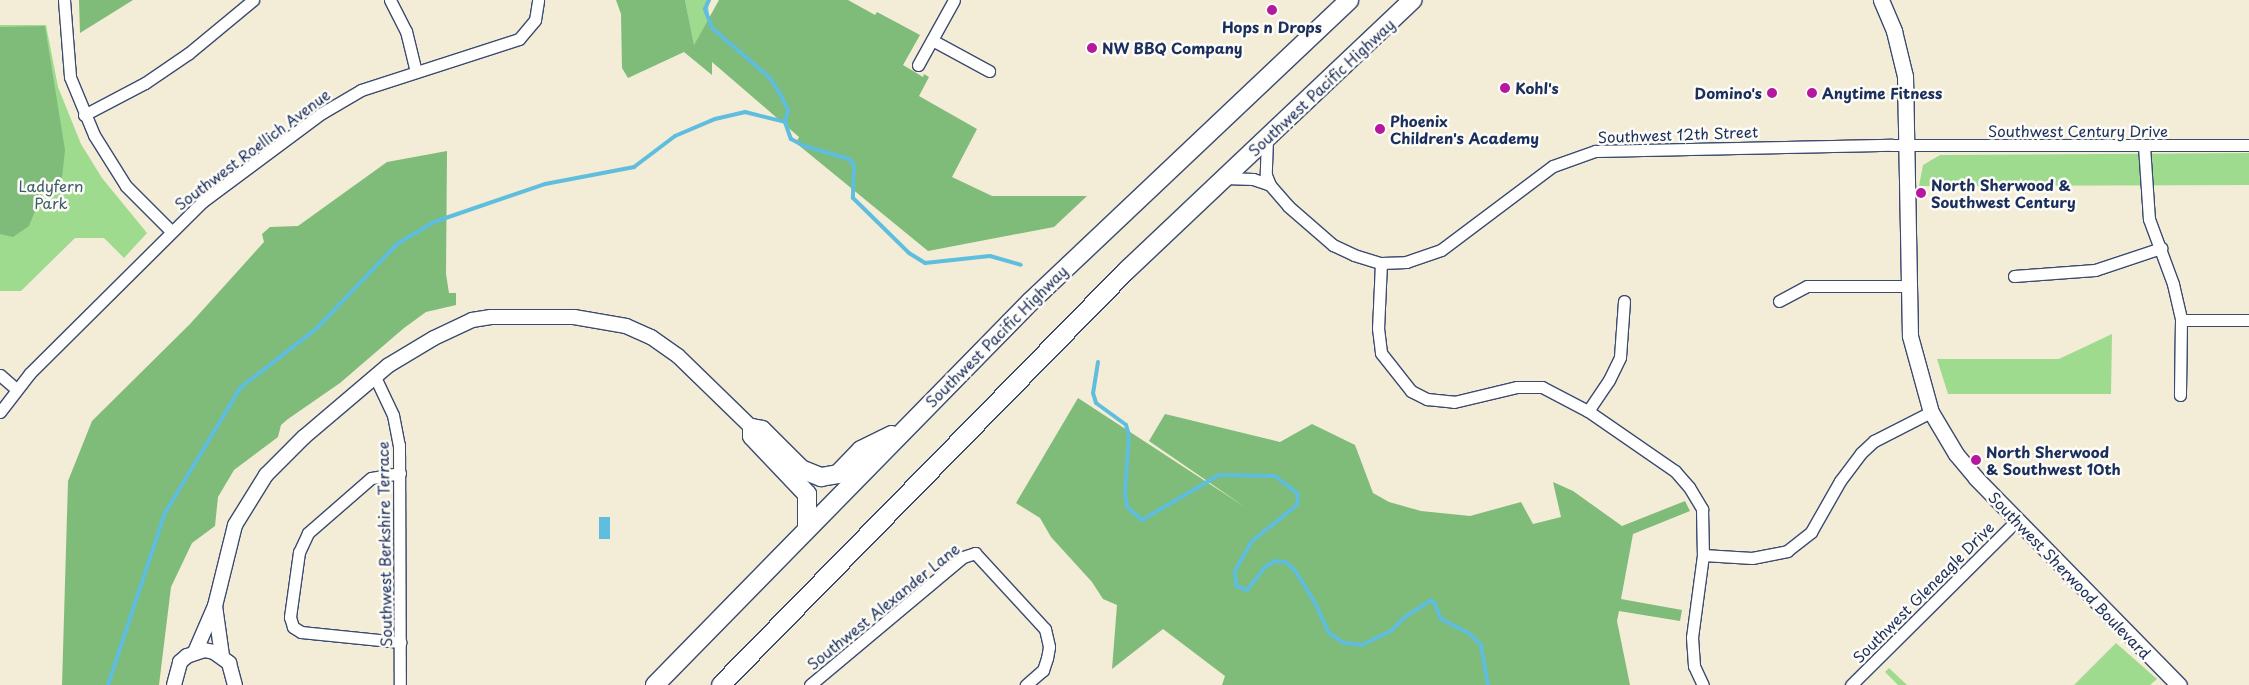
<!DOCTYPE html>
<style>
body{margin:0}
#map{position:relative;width:2249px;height:685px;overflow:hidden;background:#f3ecd6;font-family:"Playpen Sans",sans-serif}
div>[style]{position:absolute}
.green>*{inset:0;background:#9fdb8e}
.forest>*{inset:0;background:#7fbb79}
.water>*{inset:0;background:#5fbdde}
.stream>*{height:4px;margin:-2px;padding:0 2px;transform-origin:2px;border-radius:2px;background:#5fbdde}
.roads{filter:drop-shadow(1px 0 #3b4b70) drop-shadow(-1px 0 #3b4b70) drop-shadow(0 1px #3b4b70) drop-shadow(0 -1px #3b4b70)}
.minor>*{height:11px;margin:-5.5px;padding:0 5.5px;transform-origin:5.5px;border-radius:5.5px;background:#fff}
.tertiary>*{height:14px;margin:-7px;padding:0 7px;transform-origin:7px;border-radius:7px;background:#fff}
.secondary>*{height:15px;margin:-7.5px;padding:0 7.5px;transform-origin:7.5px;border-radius:7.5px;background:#fff}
.trunk>*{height:18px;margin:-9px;padding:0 9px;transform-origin:9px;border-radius:9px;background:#fff}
.dots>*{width:14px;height:14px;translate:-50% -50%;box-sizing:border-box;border:2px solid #fdfcf7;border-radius:50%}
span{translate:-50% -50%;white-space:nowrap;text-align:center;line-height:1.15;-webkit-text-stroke:5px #fdfcf7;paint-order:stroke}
.poi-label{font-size:15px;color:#1b2f5e;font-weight:700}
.left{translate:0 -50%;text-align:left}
.right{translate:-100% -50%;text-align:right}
.street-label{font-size:15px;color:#1b2f5e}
.park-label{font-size:15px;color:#3c5a6a}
</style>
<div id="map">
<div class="green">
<div style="clip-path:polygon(685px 0,708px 0,709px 18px,694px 46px)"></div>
<div style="clip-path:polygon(0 25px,46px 25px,58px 87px,81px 144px,102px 178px,147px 233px,124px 258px,104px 238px,75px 238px,21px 291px,0 291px)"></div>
<div style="clip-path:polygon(2249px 153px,2249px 185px,1919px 186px,1923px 165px,1940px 155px)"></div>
<div style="clip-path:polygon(2112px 334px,2111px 394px,1948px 394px,1937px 359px,2059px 359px)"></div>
<div style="clip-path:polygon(2116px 643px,2157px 679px,2150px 685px,2074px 685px)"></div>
<div style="clip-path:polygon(1889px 668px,1907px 685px,1898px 685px,1885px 672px)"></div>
</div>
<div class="forest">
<div style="clip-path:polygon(79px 0,133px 0,80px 33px)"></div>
<div style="clip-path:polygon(616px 0,685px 0,694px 45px,719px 0,848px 0,875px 15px,877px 12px,920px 35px,903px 65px,923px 77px,924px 74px,929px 77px,919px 96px,977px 129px,952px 177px,992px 196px,1087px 196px,1054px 227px,928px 251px,796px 143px,799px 137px,712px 62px,712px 75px,684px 52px,628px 78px,622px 68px,621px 14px)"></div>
<div style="clip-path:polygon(45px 26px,65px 150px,62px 178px,45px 186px,29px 226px,13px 237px,0 234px,0 27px)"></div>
<div style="clip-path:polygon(447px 151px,446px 274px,449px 293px,456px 293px,456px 305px,426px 312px,404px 328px,340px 383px,288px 419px,281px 425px,278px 437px,234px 470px,218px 497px,215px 526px,192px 543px,171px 587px,159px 685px,62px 685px,68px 481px,92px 421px,190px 324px,264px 242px,262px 234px,270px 227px,298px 226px,387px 162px)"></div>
<div style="clip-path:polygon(1078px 398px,1245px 507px,1149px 441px,1165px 414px,1280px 442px,1312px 424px,1355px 445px,1373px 493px,1389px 502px,1421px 511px,1470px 516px,1521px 502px,1533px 524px,1561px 517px,1553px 482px,1573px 491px,1622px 526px,1685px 501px,1690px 511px,1633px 534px,1621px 599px,1682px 610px,1680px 621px,1619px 611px,1617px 621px,1630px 685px,1222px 685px,1225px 676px,1163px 629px,1112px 669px,1117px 605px,1103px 599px,1092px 582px,1051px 537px,1040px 518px,1016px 503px)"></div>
</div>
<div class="water">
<div style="clip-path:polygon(599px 517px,610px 517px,610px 539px,599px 539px)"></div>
</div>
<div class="stream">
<div style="left:709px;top:0;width:10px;rotate:114deg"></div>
<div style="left:705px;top:9px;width:20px;rotate:70deg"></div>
<div style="left:712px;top:28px;width:75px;rotate:40.7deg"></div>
<div style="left:769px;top:77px;width:16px;rotate:55deg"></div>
<div style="left:778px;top:90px;width:22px;rotate:63deg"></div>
<div style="left:788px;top:110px;width:12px;rotate:104deg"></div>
<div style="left:785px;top:122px;width:18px;rotate:71deg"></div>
<div style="left:791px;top:139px;width:15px;rotate:28deg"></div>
<div style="left:804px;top:146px;width:47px;rotate:16.1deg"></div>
<div style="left:849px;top:159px;width:8px;rotate:50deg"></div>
<div style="left:854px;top:165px;width:33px;rotate:92deg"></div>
<div style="left:853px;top:198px;width:78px;rotate:44.5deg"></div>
<div style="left:909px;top:253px;width:19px;rotate:32deg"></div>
<div style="left:925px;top:263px;width:65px;rotate:-6.1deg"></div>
<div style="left:990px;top:256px;width:32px;rotate:16deg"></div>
<div style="left:1098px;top:362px;width:31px;rotate:99deg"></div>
<div style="left:1093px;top:393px;width:10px;rotate:73deg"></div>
<div style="left:1096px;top:403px;width:37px;rotate:36deg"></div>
<div style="left:1126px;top:425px;width:10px;rotate:73deg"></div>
<div style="left:1129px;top:435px;width:57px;rotate:94deg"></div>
<div style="left:1125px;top:492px;width:15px;rotate:82deg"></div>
<div style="left:1127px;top:507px;width:20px;rotate:41deg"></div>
<div style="left:1142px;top:520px;width:89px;rotate:-30.3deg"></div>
<div style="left:1219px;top:475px;width:56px;rotate:1deg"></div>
<div style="left:1275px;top:476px;width:29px;rotate:38deg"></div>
<div style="left:1298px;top:494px;width:11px;rotate:95deg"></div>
<div style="left:1297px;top:505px;width:58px;rotate:141.3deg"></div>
<div style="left:1252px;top:541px;width:34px;rotate:120deg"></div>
<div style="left:1235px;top:571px;width:15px;rotate:86deg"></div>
<div style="left:1236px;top:586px;width:12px;rotate:20deg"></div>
<div style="left:1247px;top:590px;width:29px;rotate:-52deg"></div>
<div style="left:1265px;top:567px;width:12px;rotate:-31deg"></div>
<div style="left:1275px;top:561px;width:10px;rotate:6deg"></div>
<div style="left:1285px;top:562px;width:11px;rotate:38deg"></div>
<div style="left:1294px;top:569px;width:40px;rotate:58deg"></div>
<div style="left:1315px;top:603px;width:33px;rotate:65deg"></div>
<div style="left:1329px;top:633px;width:18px;rotate:34deg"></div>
<div style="left:1344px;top:643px;width:18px;rotate:6deg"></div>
<div style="left:1362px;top:645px;width:32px;rotate:-26deg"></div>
<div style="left:1391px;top:631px;width:20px;rotate:-45deg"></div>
<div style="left:1405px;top:617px;width:30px;rotate:-33deg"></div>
<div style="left:1430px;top:601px;width:4px;rotate:14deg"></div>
<div style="left:1434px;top:602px;width:18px;rotate:68deg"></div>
<div style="left:1441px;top:619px;width:31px;rotate:27deg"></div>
<div style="left:1469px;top:633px;width:17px;rotate:45deg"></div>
<div style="left:1481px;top:645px;width:41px;rotate:80.1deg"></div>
<div style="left:108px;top:685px;width:181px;rotate:-71.7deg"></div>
<div style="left:165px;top:513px;width:146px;rotate:-59deg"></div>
<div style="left:240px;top:388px;width:98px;rotate:-37.9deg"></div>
<div style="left:317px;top:328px;width:116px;rotate:-46.4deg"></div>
<div style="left:397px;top:244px;width:43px;rotate:-30.7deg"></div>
<div style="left:434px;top:222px;width:117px;rotate:-18.9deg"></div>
<div style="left:545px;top:184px;width:91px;rotate:-10.8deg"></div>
<div style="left:634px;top:167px;width:51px;rotate:-37.1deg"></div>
<div style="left:675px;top:136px;width:43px;rotate:-23deg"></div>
<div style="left:715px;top:119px;width:31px;rotate:-13deg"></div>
<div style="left:745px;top:112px;width:41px;rotate:14deg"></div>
</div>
<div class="roads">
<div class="minor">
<div style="left:64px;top:0;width:77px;rotate:85.5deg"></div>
<div style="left:70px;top:77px;width:63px;rotate:67.5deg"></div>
<div style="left:94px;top:135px;width:60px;rotate:57.9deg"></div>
<div style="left:126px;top:186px;width:64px;rotate:45deg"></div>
<div style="left:390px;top:0;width:35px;rotate:63deg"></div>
<div style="left:406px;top:31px;width:42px;rotate:76.3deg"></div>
<div style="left:932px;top:40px;width:65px;rotate:28.5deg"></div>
<div style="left:918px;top:65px;width:74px;rotate:-61deg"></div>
<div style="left:84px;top:115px;width:69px;rotate:-27.7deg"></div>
<div style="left:145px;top:83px;width:53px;rotate:-34.3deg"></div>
<div style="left:189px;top:53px;width:83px;rotate:-39.6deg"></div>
<div style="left:1267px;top:138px;width:37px;rotate:92deg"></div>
<div style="left:1266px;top:175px;width:11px;rotate:68deg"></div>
<div style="left:1270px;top:185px;width:28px;rotate:49deg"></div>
<div style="left:1288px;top:206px;width:60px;rotate:40.9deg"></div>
<div style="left:1333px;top:245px;width:23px;rotate:25deg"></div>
<div style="left:1354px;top:255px;width:28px;rotate:17deg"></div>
<div style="left:1381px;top:263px;width:25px;rotate:-2deg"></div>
<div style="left:1406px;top:262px;width:37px;rotate:-19deg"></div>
<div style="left:1441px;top:250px;width:140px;rotate:-36.9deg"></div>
<div style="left:1553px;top:166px;width:45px;rotate:-19.7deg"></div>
<div style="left:1595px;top:151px;width:297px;rotate:-1.2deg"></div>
<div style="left:1892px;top:145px;width:357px"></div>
<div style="left:2144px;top:146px;width:73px;rotate:86.1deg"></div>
<div style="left:2149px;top:219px;width:69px;rotate:69.7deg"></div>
<div style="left:2173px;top:284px;width:37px;rotate:77deg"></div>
<div style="left:2181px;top:320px;width:75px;rotate:90.8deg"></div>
<div style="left:1225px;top:178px;width:28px;rotate:2deg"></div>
<div style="left:1253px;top:179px;width:18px;rotate:19deg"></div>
<div style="left:1381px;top:263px;width:65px;rotate:92.6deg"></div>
<div style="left:1378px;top:328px;width:25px;rotate:83deg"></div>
<div style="left:1381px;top:353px;width:48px;rotate:51.7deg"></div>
<div style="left:1411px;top:391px;width:18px;rotate:27deg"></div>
<div style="left:1427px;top:399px;width:27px;rotate:6deg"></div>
<div style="left:1454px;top:402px;width:65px;rotate:-13.4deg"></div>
<div style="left:1517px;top:387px;width:25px"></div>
<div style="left:1542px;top:387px;width:52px;rotate:27.6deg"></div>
<div style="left:1588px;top:411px;width:106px;rotate:34.6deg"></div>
<div style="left:1675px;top:471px;width:21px;rotate:49deg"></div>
<div style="left:1689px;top:487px;width:26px;rotate:59deg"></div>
<div style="left:1702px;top:509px;width:46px;rotate:88.8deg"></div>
<div style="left:1703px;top:555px;width:83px;rotate:97.6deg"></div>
<div style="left:1692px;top:637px;width:29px;rotate:86deg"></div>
<div style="left:1694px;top:666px;width:21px;rotate:65deg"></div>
<div style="left:2014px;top:276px;width:81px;rotate:-4.2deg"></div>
<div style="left:2095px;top:270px;width:70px;rotate:-18.4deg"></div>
<div style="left:1779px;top:301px;width:32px;rotate:-28deg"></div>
<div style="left:1807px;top:286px;width:100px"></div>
<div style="left:2181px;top:320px;width:68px"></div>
<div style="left:0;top:375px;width:20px;rotate:41deg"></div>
<div style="left:375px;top:377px;width:42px;rotate:64.7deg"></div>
<div style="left:393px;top:415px;width:31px;rotate:79deg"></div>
<div style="left:399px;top:445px;width:240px;rotate:89.8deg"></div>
<div style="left:1588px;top:411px;width:37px;rotate:-56deg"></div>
<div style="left:1609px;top:380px;width:25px;rotate:-64deg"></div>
<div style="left:1620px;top:357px;width:56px;rotate:-85.9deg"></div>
<div style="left:0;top:412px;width:49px;rotate:-52.4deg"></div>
<div style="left:30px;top:373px;width:243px;rotate:-44.8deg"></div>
<div style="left:202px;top:202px;width:149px;rotate:-36.6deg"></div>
<div style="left:322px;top:113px;width:45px;rotate:-30.5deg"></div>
<div style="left:361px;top:90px;width:166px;rotate:-17.9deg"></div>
<div style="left:519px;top:39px;width:25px;rotate:-50deg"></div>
<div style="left:535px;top:20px;width:20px;rotate:-81deg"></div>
<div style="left:400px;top:473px;width:29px;rotate:170deg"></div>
<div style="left:371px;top:478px;width:84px;rotate:138.9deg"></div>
<div style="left:308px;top:533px;width:21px;rotate:115deg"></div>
<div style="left:299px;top:552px;width:66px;rotate:97.9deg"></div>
<div style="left:290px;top:617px;width:10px;rotate:73deg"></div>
<div style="left:293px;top:627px;width:9px;rotate:32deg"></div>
<div style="left:301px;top:632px;width:100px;rotate:5.8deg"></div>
<div style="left:1703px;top:555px;width:49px;rotate:3.5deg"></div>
<div style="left:1752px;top:558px;width:36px;rotate:-11deg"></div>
<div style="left:1787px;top:551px;width:31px;rotate:-38deg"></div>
<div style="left:1811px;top:532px;width:59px;rotate:-60.4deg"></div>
<div style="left:1840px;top:481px;width:35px;rotate:-53deg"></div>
<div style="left:1861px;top:453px;width:18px;rotate:-43deg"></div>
<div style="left:1874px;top:441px;width:64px;rotate:-27deg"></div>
<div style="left:810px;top:685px;width:199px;rotate:-39.9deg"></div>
<div style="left:963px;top:557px;width:13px;rotate:-18deg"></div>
<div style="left:975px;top:553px;width:103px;rotate:47.4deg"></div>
<div style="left:1045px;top:629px;width:18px;rotate:77deg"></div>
<div style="left:1049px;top:647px;width:11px;rotate:100deg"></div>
<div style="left:1047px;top:658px;width:13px;rotate:108deg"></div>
<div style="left:1043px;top:670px;width:23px;rotate:139deg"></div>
<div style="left:1851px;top:685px;width:234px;rotate:-44.8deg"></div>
</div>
<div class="tertiary">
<div style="left:215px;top:606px;width:50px;rotate:82deg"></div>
<div style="left:195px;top:652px;width:50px;rotate:-66.5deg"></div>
<div style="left:215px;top:606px;width:83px;rotate:-76.1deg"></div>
<div style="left:235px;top:525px;width:59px;rotate:-58.2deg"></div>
<div style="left:266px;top:475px;width:54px;rotate:-45deg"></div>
<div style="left:304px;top:437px;width:111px;rotate:-40.3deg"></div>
<div style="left:389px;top:365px;width:52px;rotate:-31deg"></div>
<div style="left:434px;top:338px;width:42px;rotate:-25.3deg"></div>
<div style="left:472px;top:320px;width:19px;rotate:-9deg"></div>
<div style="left:491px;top:317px;width:83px"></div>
<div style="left:574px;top:317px;width:53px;rotate:9.8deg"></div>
<div style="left:626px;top:326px;width:27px;rotate:24deg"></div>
<div style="left:651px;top:337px;width:33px;rotate:35deg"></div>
<div style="left:678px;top:356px;width:103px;rotate:44.2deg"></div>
<div style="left:174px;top:685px;width:24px;rotate:-75deg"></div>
<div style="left:180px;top:662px;width:9px;rotate:-41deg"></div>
<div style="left:187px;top:656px;width:18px;rotate:-19deg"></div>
<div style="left:204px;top:650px;width:10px;rotate:11deg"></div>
<div style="left:214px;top:652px;width:19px;rotate:36deg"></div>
<div style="left:229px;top:663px;width:23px;rotate:75deg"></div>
</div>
<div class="secondary">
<div style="left:1881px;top:0;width:34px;rotate:67deg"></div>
<div style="left:1894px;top:31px;width:46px;rotate:76.3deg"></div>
<div style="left:1905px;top:76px;width:260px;rotate:88.9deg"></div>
<div style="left:1910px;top:336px;width:79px;rotate:74.6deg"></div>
<div style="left:1931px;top:412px;width:49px;rotate:59.2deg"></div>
<div style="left:1956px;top:454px;width:31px;rotate:50deg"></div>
<div style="left:1976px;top:478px;width:290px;rotate:45.6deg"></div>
</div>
<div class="trunk">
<div style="left:807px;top:527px;width:33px;rotate:-90deg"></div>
<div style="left:807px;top:494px;width:80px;rotate:-133.5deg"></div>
<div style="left:752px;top:436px;width:8px;rotate:-90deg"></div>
<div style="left:752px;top:428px;width:10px;rotate:11deg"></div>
<div style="left:762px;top:430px;width:55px;rotate:45deg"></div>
<div style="left:801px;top:469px;width:22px;rotate:22deg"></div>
<div style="left:821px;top:477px;width:17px;rotate:-10deg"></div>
<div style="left:838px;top:474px;width:33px;rotate:-46deg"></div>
<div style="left:861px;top:450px;width:34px;rotate:-26deg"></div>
<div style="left:655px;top:685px;width:537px;rotate:-45.6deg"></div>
<div style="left:1031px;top:301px;width:438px;rotate:-43.4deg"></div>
<div style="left:721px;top:685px;width:581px;rotate:-45.63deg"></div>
<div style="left:1127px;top:270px;width:393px;rotate:-43.4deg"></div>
</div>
</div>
<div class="dots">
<div style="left:1272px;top:10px;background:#b5179e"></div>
<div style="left:1092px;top:48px;background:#b5179e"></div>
<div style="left:1505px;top:88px;background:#b5179e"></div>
<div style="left:1772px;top:93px;background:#b5179e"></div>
<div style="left:1812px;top:93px;background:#b5179e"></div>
<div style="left:1380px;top:129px;background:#b5179e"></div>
<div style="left:1921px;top:193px;background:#b5179e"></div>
<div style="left:1976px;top:460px;background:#b5179e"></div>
</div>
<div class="poi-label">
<span style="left:1272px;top:27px">Hops n Drops</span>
<span class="left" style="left:1102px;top:48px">NW BBQ Company</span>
<span class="left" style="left:1515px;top:88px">Kohl's</span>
<span class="right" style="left:1762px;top:93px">Domino's</span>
<span class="left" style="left:1822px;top:93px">Anytime Fitness</span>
<span class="left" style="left:1390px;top:129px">Phoenix<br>Children's Academy</span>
<span class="left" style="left:1931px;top:193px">North Sherwood &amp;<br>Southwest Century</span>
<span class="left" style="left:1986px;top:460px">North Sherwood<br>&amp; Southwest 10th</span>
</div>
<div class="street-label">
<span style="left:1321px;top:87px;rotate:-43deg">Southwest Pacific Highway</span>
<span style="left:2078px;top:131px">Southwest Century Drive</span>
<span style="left:1678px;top:134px;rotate:-2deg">Southwest 12th Street</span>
<span style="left:252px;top:149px;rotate:-37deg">Southwest Roellich Avenue</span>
<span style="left:996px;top:336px;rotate:-45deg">Southwest Pacific Highway</span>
<span style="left:384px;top:544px;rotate:-91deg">Southwest Berkshire Terrace</span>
<span style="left:2070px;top:575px;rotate:46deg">Southwest Sherwood Boulevard</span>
<span style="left:1923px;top:592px;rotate:-45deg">Southwest Gleneagle Drive</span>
<span style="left:883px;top:606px;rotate:-39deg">Southwest Alexander Lane</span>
</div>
<div class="park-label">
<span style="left:51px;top:194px">Ladyfern<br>Park</span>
</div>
</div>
